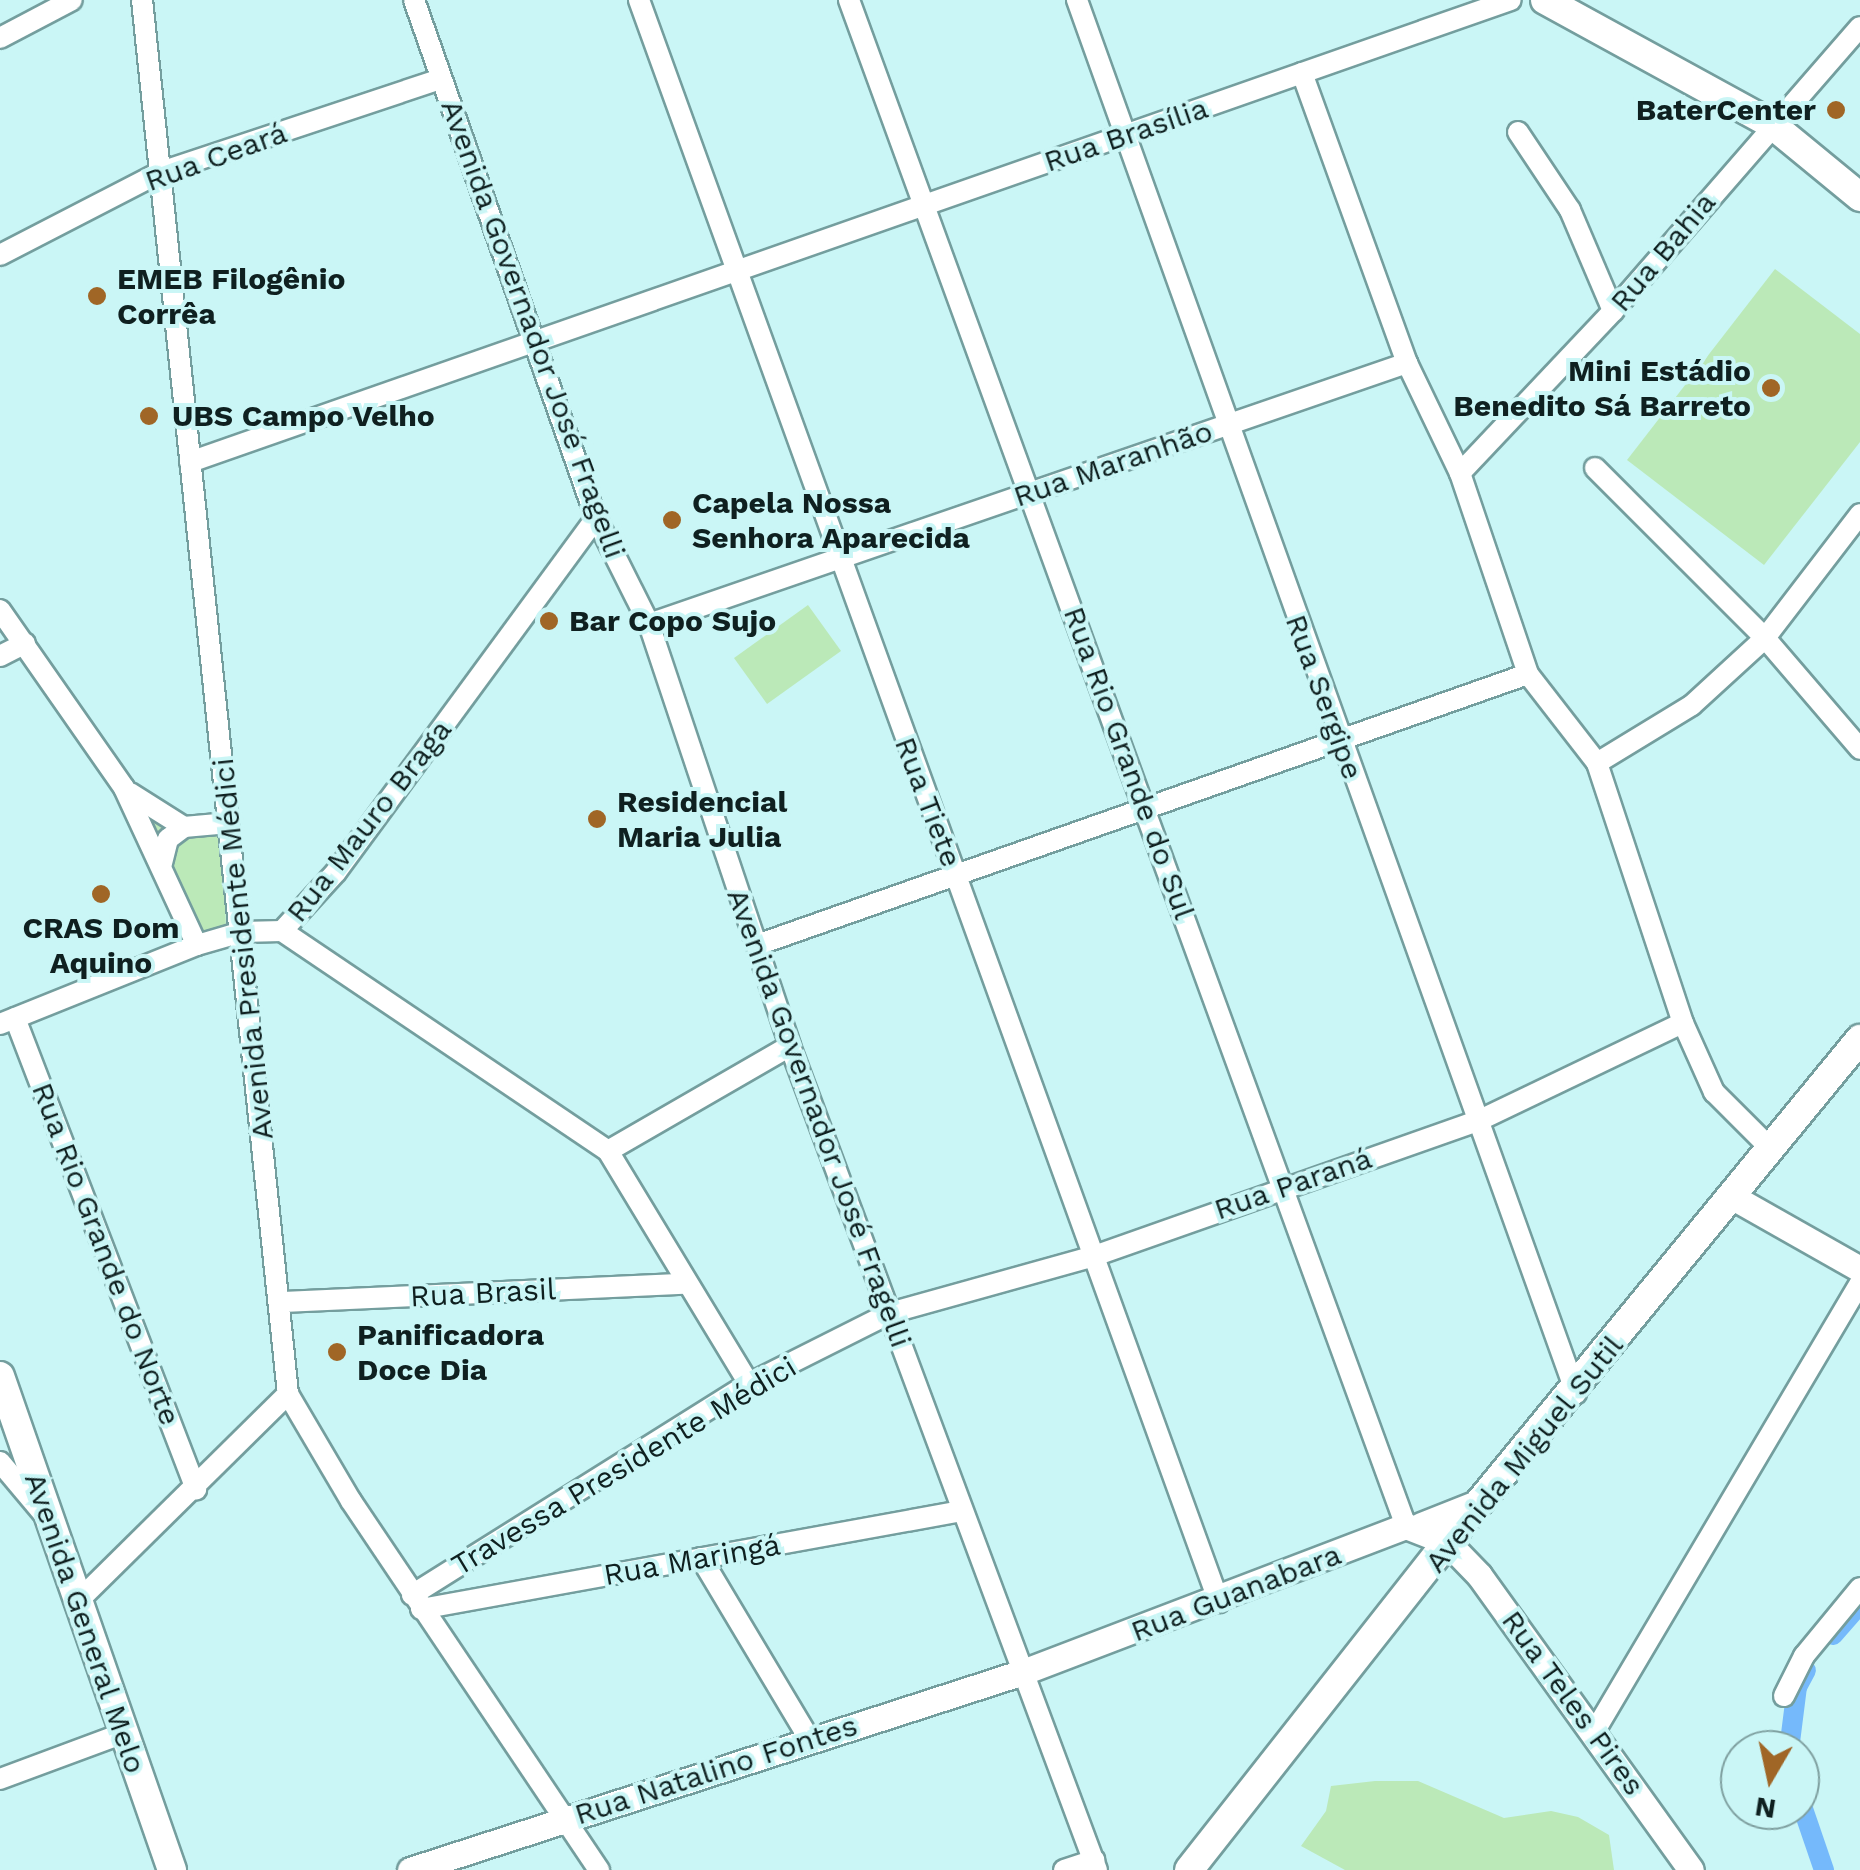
<!DOCTYPE html>
<meta charset="utf-8">
<style>
body{margin:0}
#map{position:relative;width:1860px;height:1870px;overflow:hidden;background:#caf6f6;font-family:"Work Sans",sans-serif}
div>[style]{position:absolute}
.green>*{inset:0;background:#bbe9b8}
.canal>*{height:20px;margin:-10px;padding:0 10px;transform-origin:10px;border-radius:10px;background:#75b9fb}
.roads{filter:drop-shadow(2px 0 #749e9e) drop-shadow(-2px 0 #749e9e) drop-shadow(0 2px #749e9e) drop-shadow(0 -2px #749e9e)}
.minor>*{height:20px;margin:-10px;padding:0 10px;transform-origin:10px;border-radius:10px;background:#fff}
.tertiary>*{height:25px;margin:-12.5px;padding:0 12.5px;transform-origin:12.5px;border-radius:12.5px;background:#fff}
.secondary>*{height:28px;margin:-14px;padding:0 14px;transform-origin:14px;border-radius:14px;background:#fff}
.dots>*{width:28px;height:28px;translate:-50% -50%;box-sizing:border-box;border:5px solid #caf6f6;border-radius:50%}
span{translate:-50% -50%;white-space:nowrap;text-align:center;line-height:1.15;-webkit-text-stroke:8px #caf6f6;paint-order:stroke}
.poi-label{font-size:30px;color:#0f2020;font-weight:700}
.right{translate:-100% -50%;text-align:right}
.left{translate:0 -50%;text-align:left}
.street-label{font-size:30px;color:#0f2020}
.north{position:absolute;left:1720px;top:1730px;width:100px;height:100px;box-sizing:border-box;background:#caf6f6;border:2px solid #7fa0a0;border-radius:50%;rotate:189deg;font-size:28px;font-weight:700;line-height:40px;text-align:center;color:#0f2020}
.north::after{content:'';display:block;margin:auto;width:35px;height:45px;background:#a06626;clip-path:polygon(50% 0,100% 100%,50% 72%,0 100%)}
</style>
<div id="map">
<div class="green">
<div style="clip-path:polygon(1775px 269px,1860px 334px,1860px 442px,1764px 565px,1627px 460px)"></div>
<div style="clip-path:polygon(808px 605px,841px 651px,767px 704px,734px 658px)"></div>
<div style="clip-path:polygon(142px 809px,182px 840px,224px 833px,226px 933px,207px 936px,198px 931px)"></div>
<div style="clip-path:polygon(1375px 1781px,1418px 1781px,1504px 1818px,1551px 1811px,1578px 1817px,1609px 1835px,1614px 1870px,1345px 1870px,1301px 1846px,1326px 1811px,1331px 1786px)"></div>
</div>
<div class="canal">
<div style="left:1833px;top:1635px;width:41px;rotate:-48.9deg"></div>
<div style="left:1789px;top:1750px;width:64px;rotate:-82.8deg"></div>
<div style="left:1797px;top:1687px;width:19px;rotate:-62deg"></div>
<div style="left:1800px;top:1800px;width:74px;rotate:71.1deg"></div>
</div>
<div class="roads">
<div class="minor">
<div style="left:142px;top:0;width:1402px;rotate:84.02deg"></div>
<div style="left:288px;top:1394px;width:124px;rotate:59.5deg"></div>
<div style="left:351px;top:1501px;width:445px;rotate:56.1deg"></div>
<div style="left:414px;top:0;width:549px;rotate:70.64deg"></div>
<div style="left:596px;top:518px;width:119px;rotate:63.4deg"></div>
<div style="left:649px;top:624px;width:445px;rotate:71.5deg"></div>
<div style="left:790px;top:1046px;width:879px;rotate:69.57deg"></div>
<div style="left:639px;top:0;width:1704px;rotate:70.1deg"></div>
<div style="left:849px;top:0;width:1624px;rotate:69.95deg"></div>
<div style="left:1077px;top:0;width:1480px;rotate:70.29deg"></div>
<div style="left:0;top:38px;width:81px;rotate:-27.8deg"></div>
<div style="left:1302px;top:73px;width:308px;rotate:70.1deg"></div>
<div style="left:1407px;top:363px;width:122px;rotate:64.3deg"></div>
<div style="left:1460px;top:473px;width:212px;rotate:71.3deg"></div>
<div style="left:1528px;top:674px;width:113px;rotate:52.2deg"></div>
<div style="left:1597px;top:763px;width:274px;rotate:71.7deg"></div>
<div style="left:1683px;top:1023px;width:76px;rotate:65.8deg"></div>
<div style="left:1714px;top:1092px;width:83px;rotate:45deg"></div>
<div style="left:1518px;top:132px;width:94px;rotate:56.3deg"></div>
<div style="left:1570px;top:210px;width:110px;rotate:66.9deg"></div>
<div style="left:0;top:255px;width:181px;rotate:-27.3deg"></div>
<div style="left:161px;top:172px;width:295px;rotate:-18.4deg"></div>
<div style="left:190px;top:462px;width:1399px;rotate:-19.28deg"></div>
<div style="left:1595px;top:468px;width:240px;rotate:45deg"></div>
<div style="left:1765px;top:638px;width:146px;rotate:49.4deg"></div>
<div style="left:1460px;top:473px;width:223px;rotate:-46.6deg"></div>
<div style="left:1613px;top:311px;width:376px;rotate:-49deg"></div>
<div style="left:0;top:610px;width:217px;rotate:55.1deg"></div>
<div style="left:124px;top:788px;width:173px;rotate:65.1deg"></div>
<div style="left:649px;top:624px;width:802px;rotate:-19deg"></div>
<div style="left:0;top:656px;width:28px;rotate:-27deg"></div>
<div style="left:1597px;top:763px;width:111px;rotate:-31.4deg"></div>
<div style="left:1692px;top:705px;width:99px;rotate:-42.5deg"></div>
<div style="left:1765px;top:638px;width:156px;rotate:-52.5deg"></div>
<div style="left:130px;top:793px;width:64px;rotate:32.2deg"></div>
<div style="left:184px;top:827px;width:20px;rotate:143deg"></div>
<div style="left:168px;top:839px;width:25px;rotate:104deg"></div>
<div style="left:184px;top:827px;width:45px;rotate:-5.1deg"></div>
<div style="left:282px;top:931px;width:393px;rotate:34deg"></div>
<div style="left:608px;top:1151px;width:272px;rotate:58.8deg"></div>
<div style="left:757px;top:945px;width:817px;rotate:-19.37deg"></div>
<div style="left:15px;top:1018px;width:505px;rotate:68.98deg"></div>
<div style="left:0;top:1024px;width:212px;rotate:-21.9deg"></div>
<div style="left:197px;top:945px;width:47px;rotate:-16.1deg"></div>
<div style="left:242px;top:932px;width:40px;rotate:-1.4deg"></div>
<div style="left:282px;top:931px;width:80px;rotate:-47.5deg"></div>
<div style="left:336px;top:872px;width:439px;rotate:-53.7deg"></div>
<div style="left:608px;top:1151px;width:210px;rotate:-30deg"></div>
<div style="left:282px;top:1302px;width:403px;rotate:-2.6deg"></div>
<div style="left:0;top:1462px;width:65px;rotate:50deg"></div>
<div style="left:701px;top:1558px;width:212px;rotate:59.1deg"></div>
<div style="left:412px;top:1595px;width:398px;rotate:-32.1deg"></div>
<div style="left:749px;top:1384px;width:158px;rotate:-26.7deg"></div>
<div style="left:890px;top:1313px;width:212px;rotate:-15.6deg"></div>
<div style="left:1094px;top:1256px;width:407px;rotate:-19.4deg"></div>
<div style="left:1478px;top:1121px;width:227px;rotate:-25.6deg"></div>
<div style="left:76px;top:1603px;width:298px;rotate:-44.6deg"></div>
<div style="left:421px;top:1609px;width:550px;rotate:-10.27deg"></div>
<div style="left:1784px;top:1696px;width:45px;rotate:-63.4deg"></div>
<div style="left:1804px;top:1656px;width:88px;rotate:-50.5deg"></div>
<div style="left:1596px;top:1729px;width:518px;rotate:-59.38deg"></div>
<div style="left:0;top:1779px;width:129px;rotate:-20.4deg"></div>
<div style="left:1064px;top:1870px;width:32px;rotate:-18deg"></div>
</div>
<div class="tertiary">
<div style="left:1731px;top:1196px;width:148px;rotate:29.5deg"></div>
<div style="left:410px;top:1870px;width:644px;rotate:-17.9deg"></div>
<div style="left:1023px;top:1672px;width:410px;rotate:-20.9deg"></div>
<div style="left:1406px;top:1526px;width:44px;rotate:21.3deg"></div>
<div style="left:1447px;top:1542px;width:46px;rotate:45.9deg"></div>
<div style="left:1479px;top:1575px;width:363px;rotate:54.3deg"></div>
</div>
<div class="secondary">
<div style="left:1545px;top:0;width:256px;rotate:28.7deg"></div>
<div style="left:1770px;top:123px;width:117px;rotate:39.4deg"></div>
<div style="left:0;top:1376px;width:523px;rotate:70.8deg"></div>
<div style="left:1422px;top:1527px;width:57px;rotate:-21.6deg"></div>
<div style="left:1189px;top:1870px;width:417px;rotate:-51.8deg"></div>
<div style="left:1447px;top:1542px;width:651px;rotate:-50.61deg"></div>
</div>
</div>
<div class="dots">
<div style="left:1836px;top:110px;background:#a06626"></div>
<div style="left:97px;top:296px;background:#a06626"></div>
<div style="left:1771px;top:388px;background:#a06626"></div>
<div style="left:149px;top:416px;background:#a06626"></div>
<div style="left:672px;top:520px;background:#a06626"></div>
<div style="left:549px;top:621px;background:#a06626"></div>
<div style="left:597px;top:819px;background:#a06626"></div>
<div style="left:101px;top:894px;background:#a06626"></div>
<div style="left:337px;top:1352px;background:#a06626"></div>
</div>
<div class="poi-label">
<span class="right" style="left:1816px;top:110px">BaterCenter</span>
<span class="left" style="left:117px;top:296px">EMEB Filogênio<br>Corrêa</span>
<span class="right" style="left:1751px;top:388px">Mini Estádio<br>Benedito Sá Barreto</span>
<span class="left" style="left:172px;top:416px">UBS Campo Velho</span>
<span class="left" style="left:692px;top:520px">Capela Nossa<br>Senhora Aparecida</span>
<span class="left" style="left:569px;top:621px">Bar Copo Sujo</span>
<span class="left" style="left:617px;top:819px">Residencial<br>Maria Julia</span>
<span style="left:101px;top:945px">CRAS Dom<br>Aquino</span>
<span class="left" style="left:357px;top:1352px">Panificadora<br>Doce Dia</span>
</div>
<div class="street-label">
<span style="left:1126px;top:135px;rotate:-19deg">Rua Brasília</span>
<span style="left:216px;top:157px;rotate:-20deg">Rua Ceará</span>
<span style="left:1663px;top:252px;rotate:-50deg">Rua Bahia</span>
<span style="left:533px;top:329px;rotate:70deg">Avenida Governador José Fragelli</span>
<span style="left:1113px;top:464px;rotate:-19deg">Rua Maranhão</span>
<span style="left:1324px;top:697px;rotate:70deg">Rua Sergipe</span>
<span style="left:1129px;top:763px;rotate:70deg">Rua Rio Grande do Sul</span>
<span style="left:928px;top:802px;rotate:69deg">Rua Tiete</span>
<span style="left:369px;top:821px;rotate:-52deg">Rua Mauro Braga</span>
<span style="left:243px;top:949px;rotate:-96deg">Avenida Presidente Médici</span>
<span style="left:819px;top:1118px;rotate:70deg">Avenida Governador José Fragelli</span>
<span style="left:1293px;top:1184px;rotate:-19deg">Rua Paraná</span>
<span style="left:106px;top:1254px;rotate:69deg">Rua Rio Grande do Norte</span>
<span style="left:483px;top:1293px;rotate:-3deg">Rua Brasil</span>
<span style="left:1524px;top:1454px;rotate:-51deg">Avenida Miguel Sutil</span>
<span style="left:624px;top:1466px;rotate:-31deg">Travessa Presidente Médici</span>
<span style="left:692px;top:1560px;rotate:-10deg">Rua Maringá</span>
<span style="left:1236px;top:1593px;rotate:-21deg">Rua Guanabara</span>
<span style="left:85px;top:1623px;rotate:71deg">Avenida General Melo</span>
<span style="left:1573px;top:1703px;rotate:54deg">Rua Teles Pires</span>
<span style="left:716px;top:1770px;rotate:-18deg">Rua Natalino Fontes</span>
</div>
<div class="north">N</div>
</div>
